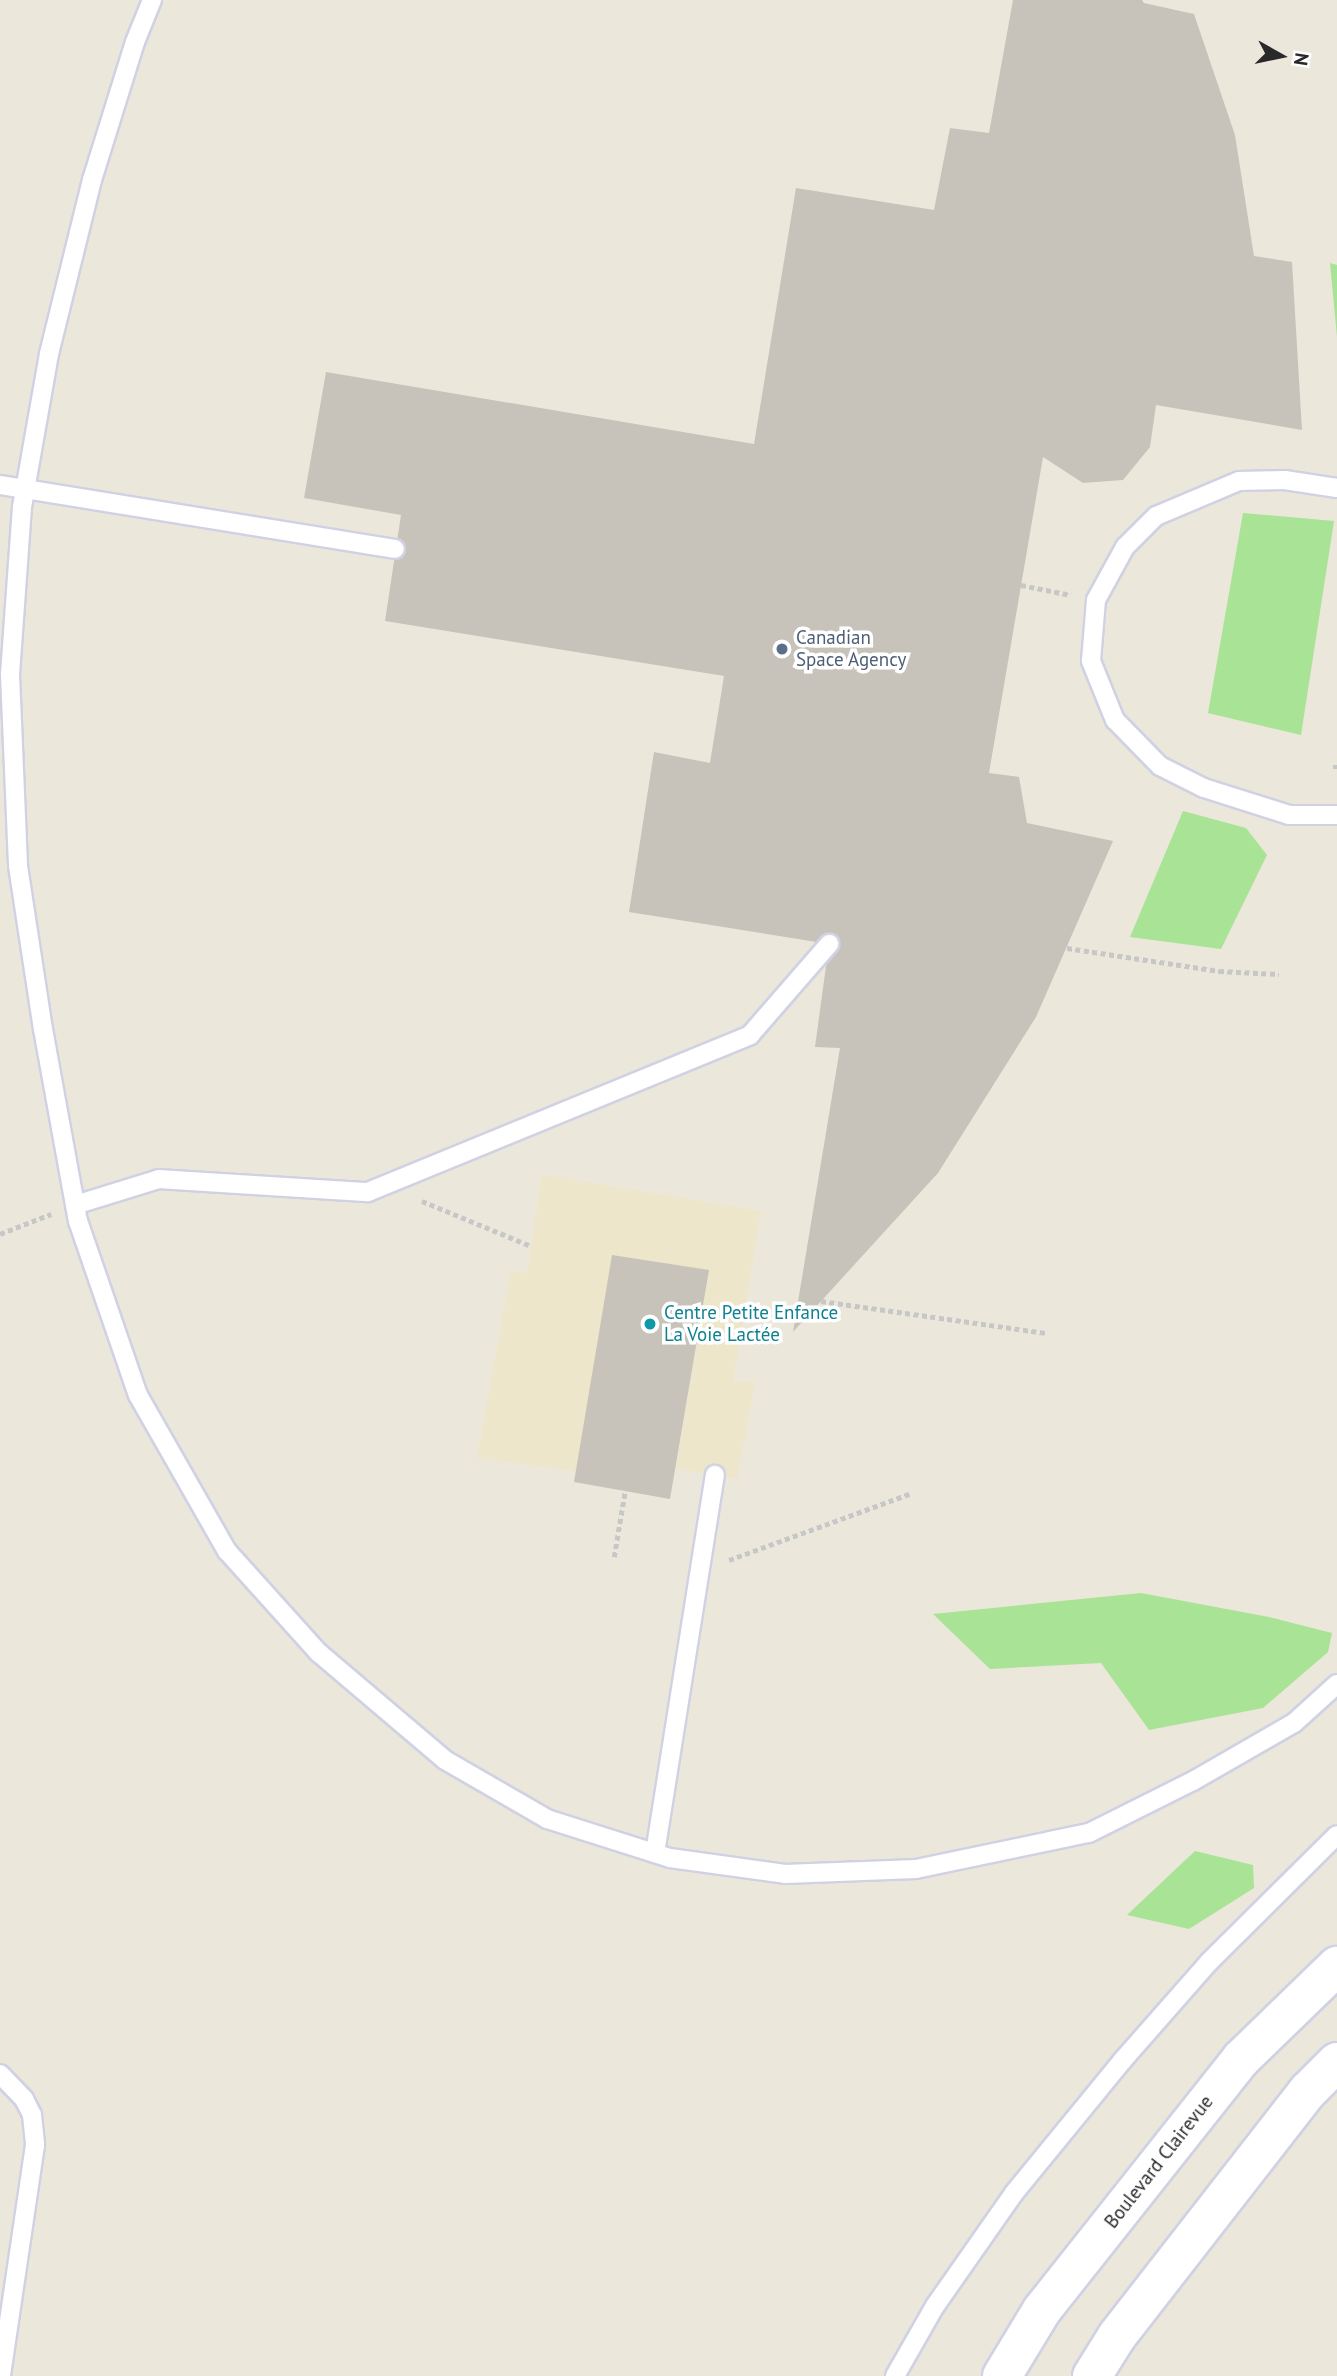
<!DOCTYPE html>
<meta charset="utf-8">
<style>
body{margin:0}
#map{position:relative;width:1337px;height:2376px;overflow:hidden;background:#ece7db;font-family:"PT Sans",sans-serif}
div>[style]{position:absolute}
.education>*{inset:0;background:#eee6ca}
.green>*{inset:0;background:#a8e396}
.building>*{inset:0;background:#c7c3bb}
.path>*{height:4.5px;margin-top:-2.25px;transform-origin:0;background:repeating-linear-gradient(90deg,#c7c7c7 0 5px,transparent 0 8.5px)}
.roads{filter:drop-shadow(2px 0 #d0d2e3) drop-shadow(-2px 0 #d0d2e3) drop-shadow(0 2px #d0d2e3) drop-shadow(0 -2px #d0d2e3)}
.lane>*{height:18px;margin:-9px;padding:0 9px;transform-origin:9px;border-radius:9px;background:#fff}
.secondary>*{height:38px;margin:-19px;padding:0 19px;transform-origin:19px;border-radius:19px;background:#fff}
.dots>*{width:19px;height:19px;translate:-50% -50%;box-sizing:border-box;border:4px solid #fff;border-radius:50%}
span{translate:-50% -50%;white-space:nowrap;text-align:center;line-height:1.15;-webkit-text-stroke:7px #fff;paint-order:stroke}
.service-label{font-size:19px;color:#4e5e75}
.left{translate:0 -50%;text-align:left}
.culture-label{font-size:19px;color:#0d838f}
.street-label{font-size:19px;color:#292929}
.north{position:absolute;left:1246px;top:21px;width:70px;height:70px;-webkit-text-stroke:5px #fff;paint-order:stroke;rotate:99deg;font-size:19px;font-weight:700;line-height:28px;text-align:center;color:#292929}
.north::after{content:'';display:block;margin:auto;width:24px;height:32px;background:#292929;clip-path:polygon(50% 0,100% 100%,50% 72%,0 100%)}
</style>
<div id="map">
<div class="education">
<div style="clip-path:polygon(542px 1175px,761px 1211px,733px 1381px,755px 1383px,737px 1479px,676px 1468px,709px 1270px,576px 1471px,477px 1458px,511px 1271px,527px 1273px)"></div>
</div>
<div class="green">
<div style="clip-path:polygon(1330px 263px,1337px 265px,1337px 337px)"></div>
<div style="clip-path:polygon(1243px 513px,1334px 521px,1301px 735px,1208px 713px)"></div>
<div style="clip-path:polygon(1183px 811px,1246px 828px,1267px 855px,1221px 949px,1130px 937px)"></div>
<div style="clip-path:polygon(1141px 1593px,1269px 1617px,1332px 1633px,1328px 1652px,1263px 1708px,1149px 1730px,1101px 1663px,990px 1669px,933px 1614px)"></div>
<div style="clip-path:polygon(1195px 1851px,1253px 1865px,1254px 1888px,1189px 1929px,1127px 1915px)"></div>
</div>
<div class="building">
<div style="clip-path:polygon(1013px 0,1142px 0,1144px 3px,1194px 14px,1235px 135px,1254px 256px,1292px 262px,1302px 430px,1156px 405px,1150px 447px,1123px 480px,1083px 483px,1043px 457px,989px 773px,1019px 777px,1027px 823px,1113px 841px,1036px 1017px,938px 1173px,793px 1332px,840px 1048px,815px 1047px,829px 944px,629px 912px,654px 752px,710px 763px,724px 676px,385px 621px,401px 515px,304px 498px,326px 372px,754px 444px,796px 188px,934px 210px,950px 128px,989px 133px)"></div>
<div style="clip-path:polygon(612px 1255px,709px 1270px,670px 1499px,574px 1482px)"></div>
</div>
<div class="path">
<div style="left:1021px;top:585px;width:51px;rotate:11.3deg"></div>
<div style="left:1333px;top:767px;width:4px"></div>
<div style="left:1067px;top:948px;width:154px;rotate:8.6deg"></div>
<div style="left:1219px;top:971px;width:60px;rotate:2.9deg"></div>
<div style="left:422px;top:1201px;width:118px;rotate:22.4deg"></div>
<div style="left:0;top:1234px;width:55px;rotate:-21.4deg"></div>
<div style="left:821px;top:1301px;width:228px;rotate:8.1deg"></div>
<div style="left:614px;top:1557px;width:67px;rotate:-80.5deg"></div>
<div style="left:729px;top:1560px;width:195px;rotate:-20.1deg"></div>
</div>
<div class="roads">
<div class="lane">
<div style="left:152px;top:0;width:45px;rotate:112deg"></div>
<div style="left:135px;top:42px;width:145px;rotate:107.3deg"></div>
<div style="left:92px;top:180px;width:179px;rotate:103.9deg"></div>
<div style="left:49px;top:354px;width:155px;rotate:100deg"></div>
<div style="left:22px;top:507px;width:167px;rotate:94.1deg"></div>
<div style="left:10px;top:674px;width:192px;rotate:87.6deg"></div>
<div style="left:18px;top:866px;width:165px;rotate:81.3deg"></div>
<div style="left:43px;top:1029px;width:195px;rotate:79.7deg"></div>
<div style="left:78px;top:1221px;width:184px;rotate:71deg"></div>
<div style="left:138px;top:1395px;width:180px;rotate:60.3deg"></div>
<div style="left:227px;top:1551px;width:137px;rotate:48deg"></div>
<div style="left:319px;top:1653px;width:165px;rotate:40.3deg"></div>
<div style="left:445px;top:1760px;width:118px;rotate:30deg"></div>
<div style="left:547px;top:1819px;width:129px;rotate:17.6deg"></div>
<div style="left:670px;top:1858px;width:116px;rotate:7.9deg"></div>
<div style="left:785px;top:1874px;width:131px;rotate:-2.2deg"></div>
<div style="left:916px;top:1869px;width:177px;rotate:-11.8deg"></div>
<div style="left:1089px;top:1833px;width:116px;rotate:-26.6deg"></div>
<div style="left:1193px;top:1781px;width:116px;rotate:-29.9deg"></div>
<div style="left:1294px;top:1723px;width:58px;rotate:-42.2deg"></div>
<div style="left:0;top:485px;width:400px;rotate:9.2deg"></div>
<div style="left:1337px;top:488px;width:53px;rotate:-171.3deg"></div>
<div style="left:1285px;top:480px;width:46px;rotate:178.8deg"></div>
<div style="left:1239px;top:481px;width:90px;rotate:157.1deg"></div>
<div style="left:1156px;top:516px;width:44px;rotate:135deg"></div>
<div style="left:1125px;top:547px;width:60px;rotate:118.7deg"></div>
<div style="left:1096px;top:600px;width:61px;rotate:94.7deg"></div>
<div style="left:1091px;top:661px;width:64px;rotate:67.9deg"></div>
<div style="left:1115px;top:720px;width:64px;rotate:45.6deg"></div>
<div style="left:1160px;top:766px;width:49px;rotate:26.6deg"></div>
<div style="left:1204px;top:788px;width:89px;rotate:17.6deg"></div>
<div style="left:1289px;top:815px;width:48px"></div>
<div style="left:75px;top:1205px;width:88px;rotate:-17.2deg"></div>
<div style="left:159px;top:1179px;width:209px;rotate:3.6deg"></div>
<div style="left:368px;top:1192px;width:413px;rotate:-22.3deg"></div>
<div style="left:750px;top:1035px;width:121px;rotate:-49deg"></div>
<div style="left:655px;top:1853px;width:383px;rotate:-81deg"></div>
<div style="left:0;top:2074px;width:35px;rotate:46deg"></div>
<div style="left:24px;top:2099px;width:18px;rotate:63deg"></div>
<div style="left:32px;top:2115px;width:30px;rotate:84deg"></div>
<div style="left:35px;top:2145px;width:233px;rotate:98.4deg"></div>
<div style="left:895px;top:2376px;width:81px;rotate:-60.3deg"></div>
<div style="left:935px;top:2306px;width:138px;rotate:-55deg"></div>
<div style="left:1014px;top:2193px;width:171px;rotate:-50.7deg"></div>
<div style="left:1122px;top:2061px;width:132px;rotate:-48.7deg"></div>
<div style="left:1209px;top:1962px;width:180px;rotate:-44.8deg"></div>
</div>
<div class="secondary">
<div style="left:1002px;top:2376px;width:77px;rotate:-58.8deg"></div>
<div style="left:1042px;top:2310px;width:320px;rotate:-51.6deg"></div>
<div style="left:1241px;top:2059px;width:134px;rotate:-44.1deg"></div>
<div style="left:1092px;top:2376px;width:47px;rotate:-58deg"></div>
<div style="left:1117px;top:2336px;width:311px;rotate:-52.1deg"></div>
<div style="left:1308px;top:2091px;width:41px;rotate:-45deg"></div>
</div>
</div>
<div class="dots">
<div style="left:782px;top:649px;background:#5c6f8a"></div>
<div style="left:650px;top:1324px;background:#0f9aa8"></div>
</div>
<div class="service-label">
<span class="left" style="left:796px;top:649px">Canadian<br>Space Agency</span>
</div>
<div class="culture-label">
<span class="left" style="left:664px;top:1324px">Centre Petite Enfance<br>La Voie Lactée</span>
</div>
<div class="street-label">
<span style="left:1159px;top:2162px;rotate:-52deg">Boulevard Clairevue</span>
</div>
<div class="north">N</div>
</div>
